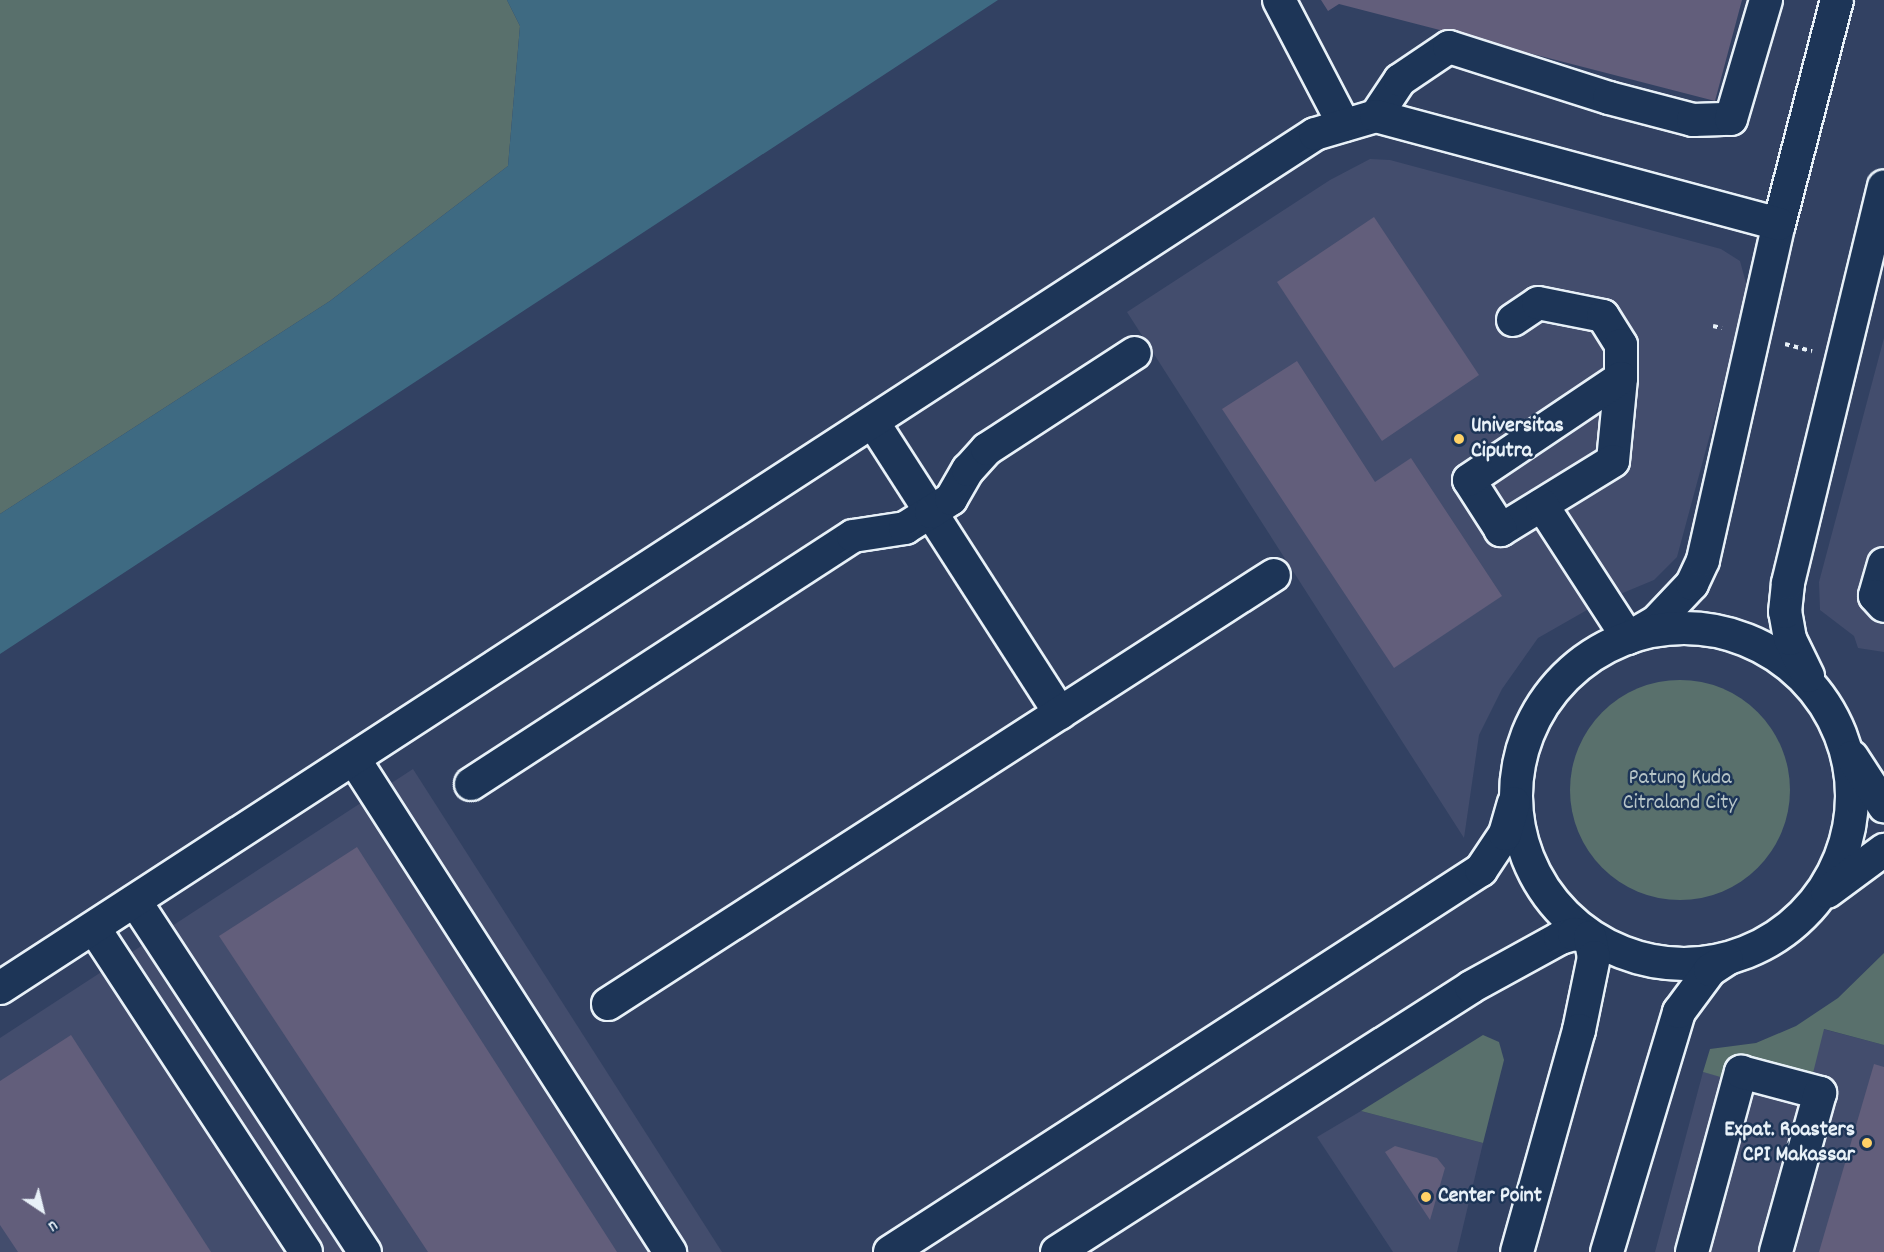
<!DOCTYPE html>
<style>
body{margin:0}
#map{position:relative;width:1884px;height:1252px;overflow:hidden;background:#324162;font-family:Dekko,sans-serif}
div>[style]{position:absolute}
.built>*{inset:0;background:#434d6d}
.green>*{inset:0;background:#59706c}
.round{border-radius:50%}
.water>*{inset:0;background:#3e6a82}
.building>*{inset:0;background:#625e7b}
.path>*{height:4px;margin-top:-2px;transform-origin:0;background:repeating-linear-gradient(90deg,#e8f1f8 0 4.5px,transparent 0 9px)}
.roads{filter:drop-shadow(2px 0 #e8f1f8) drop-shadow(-2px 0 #e8f1f8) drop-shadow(0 2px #e8f1f8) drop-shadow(0 -2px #e8f1f8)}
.minor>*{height:32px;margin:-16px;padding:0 16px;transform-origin:16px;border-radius:16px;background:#1d3557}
.minor>.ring{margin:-16px;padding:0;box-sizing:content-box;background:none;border:32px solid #1d3557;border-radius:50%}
.dots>*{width:16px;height:16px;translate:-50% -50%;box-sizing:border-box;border:3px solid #1d3557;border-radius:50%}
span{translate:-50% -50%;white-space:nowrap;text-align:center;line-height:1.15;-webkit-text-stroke:5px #1d3557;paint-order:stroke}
.poi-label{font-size:22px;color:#e8f1f8;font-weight:700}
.left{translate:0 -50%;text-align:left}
.right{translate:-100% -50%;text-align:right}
.park-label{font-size:22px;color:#b6c4c7}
.north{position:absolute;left:12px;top:1180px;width:60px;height:60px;-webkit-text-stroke:4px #1d3557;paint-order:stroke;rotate:145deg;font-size:16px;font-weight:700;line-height:24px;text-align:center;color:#e8f1f8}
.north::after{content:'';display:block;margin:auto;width:21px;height:27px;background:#e8f1f8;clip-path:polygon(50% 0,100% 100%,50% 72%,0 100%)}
</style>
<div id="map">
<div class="built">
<div style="clip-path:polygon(1370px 159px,1390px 160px,1721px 249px,1740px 261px,1746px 283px,1746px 301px,1677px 557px,1654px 580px,1601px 602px,1538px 638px,1502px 689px,1479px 735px,1464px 838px,1127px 312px,1330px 180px)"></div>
<div style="clip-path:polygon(1884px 338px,1884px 652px,1858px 648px,1854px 636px,1820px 610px,1819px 582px)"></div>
<div style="clip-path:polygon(413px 769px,722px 1252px,0 1252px,0 1038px)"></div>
<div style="clip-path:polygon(1823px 1029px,1884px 1045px,1884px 1252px,1655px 1252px,1703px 1072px,1731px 1079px)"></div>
<div style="clip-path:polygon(1361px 1111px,1483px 1143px,1457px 1252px,1393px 1252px,1317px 1137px)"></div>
</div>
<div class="green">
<div style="clip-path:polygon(0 0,507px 0,520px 26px,508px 166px,330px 301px,0 514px)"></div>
<div class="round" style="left:1570px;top:680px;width:220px;height:220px"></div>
<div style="clip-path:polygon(1884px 953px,1884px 1045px,1824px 1029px,1811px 1081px,1731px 1080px,1703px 1072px,1710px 1049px,1756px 1043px,1796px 1026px,1838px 998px)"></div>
<div style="clip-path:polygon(1483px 1035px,1499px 1042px,1504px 1060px,1483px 1143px,1361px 1111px)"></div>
</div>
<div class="water">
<div style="clip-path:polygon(507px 0,998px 0,0 654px,0 514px,330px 301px,508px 166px,520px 26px)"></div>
</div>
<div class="building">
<div style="clip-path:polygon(1321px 0,1742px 0,1715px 101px,1339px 4px,1328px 11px)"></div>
<div style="clip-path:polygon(1374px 217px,1479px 375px,1382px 441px,1277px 282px)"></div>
<div style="clip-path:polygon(1297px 361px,1375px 482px,1411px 458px,1502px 596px,1394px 668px,1222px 409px)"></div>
<div style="clip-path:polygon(357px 847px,617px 1252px,428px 1252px,219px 936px)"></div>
<div style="clip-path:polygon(71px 1035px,211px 1252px,18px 1252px,0 1225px,0 1081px)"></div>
<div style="clip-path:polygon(1874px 1064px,1884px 1067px,1884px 1252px,1819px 1252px)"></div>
<div style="clip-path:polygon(1395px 1146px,1437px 1158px,1445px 1168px,1430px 1220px,1385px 1152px)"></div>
</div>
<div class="path">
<div style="left:1713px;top:326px;width:9px;rotate:13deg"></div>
<div style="left:1785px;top:344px;width:28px;rotate:15deg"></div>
</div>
<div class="roads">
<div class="minor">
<div style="left:1279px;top:0;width:141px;rotate:62.5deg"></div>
<div style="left:1376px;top:116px;width:43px;rotate:-56.3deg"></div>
<div style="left:1400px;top:80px;width:59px;rotate:-34deg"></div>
<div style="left:1449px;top:47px;width:168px;rotate:17.7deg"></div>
<div style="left:1609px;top:98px;width:87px;rotate:14.7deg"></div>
<div style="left:1693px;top:120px;width:38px;rotate:-2deg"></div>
<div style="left:1731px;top:119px;width:124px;rotate:-73.6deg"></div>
<div style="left:1513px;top:320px;width:30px;rotate:-34deg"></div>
<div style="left:1538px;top:303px;width:66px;rotate:11.3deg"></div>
<div style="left:1603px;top:316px;width:34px;rotate:58deg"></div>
<div style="left:1621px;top:345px;width:33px;rotate:90deg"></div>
<div style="left:1621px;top:378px;width:83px;rotate:95.5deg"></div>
<div style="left:1613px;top:461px;width:132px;rotate:148.4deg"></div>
<div style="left:1501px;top:530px;width:59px;rotate:-122.6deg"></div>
<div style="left:1469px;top:480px;width:183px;rotate:-33.9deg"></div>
<div style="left:873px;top:422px;width:346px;rotate:57.3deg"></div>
<div style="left:1542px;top:505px;width:158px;rotate:57.1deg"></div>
<div style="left:1628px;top:638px;width:34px;rotate:-30deg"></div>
<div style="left:1657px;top:621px;width:51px;rotate:-46.6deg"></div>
<div style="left:1692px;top:584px;width:26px;rotate:-65deg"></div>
<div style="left:1703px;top:560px;width:344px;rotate:-77.3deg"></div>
<div style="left:1779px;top:224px;width:231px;rotate:-75.5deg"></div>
<div style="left:1884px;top:564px;width:33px;rotate:106deg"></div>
<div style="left:1875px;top:596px;width:13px;rotate:48deg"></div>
<div class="ring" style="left:1516px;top:628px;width:304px;height:304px"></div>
<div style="left:1808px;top:676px;width:41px;rotate:-115.9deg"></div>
<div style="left:1790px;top:639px;width:27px;rotate:-100deg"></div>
<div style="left:1785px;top:612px;width:29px;rotate:-84deg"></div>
<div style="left:1788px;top:583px;width:408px;rotate:-76.4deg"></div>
<div style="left:1852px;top:757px;width:59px;rotate:56.9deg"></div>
<div style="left:354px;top:759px;width:586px;rotate:57.34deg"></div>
<div style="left:471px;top:784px;width:455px;rotate:-33deg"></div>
<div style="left:853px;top:536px;width:53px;rotate:-8.7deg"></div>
<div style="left:905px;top:528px;width:31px;rotate:-32deg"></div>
<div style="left:931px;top:512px;width:24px;rotate:-33deg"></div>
<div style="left:951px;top:499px;width:34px;rotate:-60deg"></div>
<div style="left:968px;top:470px;width:28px;rotate:-48deg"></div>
<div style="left:987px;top:449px;width:176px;rotate:-33deg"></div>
<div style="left:1827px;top:892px;width:71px;rotate:-36.4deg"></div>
<div style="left:135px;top:901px;width:420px;rotate:56.8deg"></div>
<div style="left:94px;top:928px;width:387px;rotate:56.8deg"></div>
<div style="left:0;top:988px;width:1568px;rotate:-33deg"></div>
<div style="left:1315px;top:134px;width:64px;rotate:-16.4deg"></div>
<div style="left:1376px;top:116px;width:417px;rotate:15deg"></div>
<div style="left:608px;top:1004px;width:792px;rotate:-32.79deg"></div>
<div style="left:890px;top:1252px;width:704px;rotate:-32.88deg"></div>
<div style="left:1481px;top:870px;width:43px;rotate:-56.3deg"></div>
<div style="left:1505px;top:834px;width:32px;rotate:-74deg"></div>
<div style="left:1057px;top:1252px;width:492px;rotate:-32.6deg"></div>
<div style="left:1471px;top:987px;width:102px;rotate:-28.8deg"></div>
<div style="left:1560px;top:938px;width:15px;rotate:-16deg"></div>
<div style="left:1574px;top:934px;width:16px;rotate:11deg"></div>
<div style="left:1590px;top:937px;width:20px;rotate:79deg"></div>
<div style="left:1594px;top:957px;width:75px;rotate:101.6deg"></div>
<div style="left:1579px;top:1030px;width:230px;rotate:105.6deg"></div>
<div style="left:1607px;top:1252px;width:251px;rotate:-73.3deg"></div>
<div style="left:1679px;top:1012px;width:52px;rotate:-53.6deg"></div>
<div style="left:1710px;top:970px;width:20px;rotate:-33deg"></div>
<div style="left:1692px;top:1252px;width:187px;rotate:-74.8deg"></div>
<div style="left:1741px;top:1072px;width:82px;rotate:14.9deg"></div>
<div style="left:1820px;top:1093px;width:165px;rotate:105.5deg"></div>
</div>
</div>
<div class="dots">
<div style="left:1459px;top:439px;background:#ffd166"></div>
<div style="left:1867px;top:1143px;background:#ffd166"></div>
<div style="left:1426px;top:1197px;background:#ffd166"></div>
</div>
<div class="poi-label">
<span class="left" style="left:1471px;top:439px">Universitas<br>Ciputra</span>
<span class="right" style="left:1855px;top:1143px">Expat. Roasters<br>CPI Makassar</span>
<span class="left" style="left:1438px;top:1197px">Center Point</span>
</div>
<div class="park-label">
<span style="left:1680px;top:791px">Patung Kuda<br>Citraland City</span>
</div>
<div class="north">U</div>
</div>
